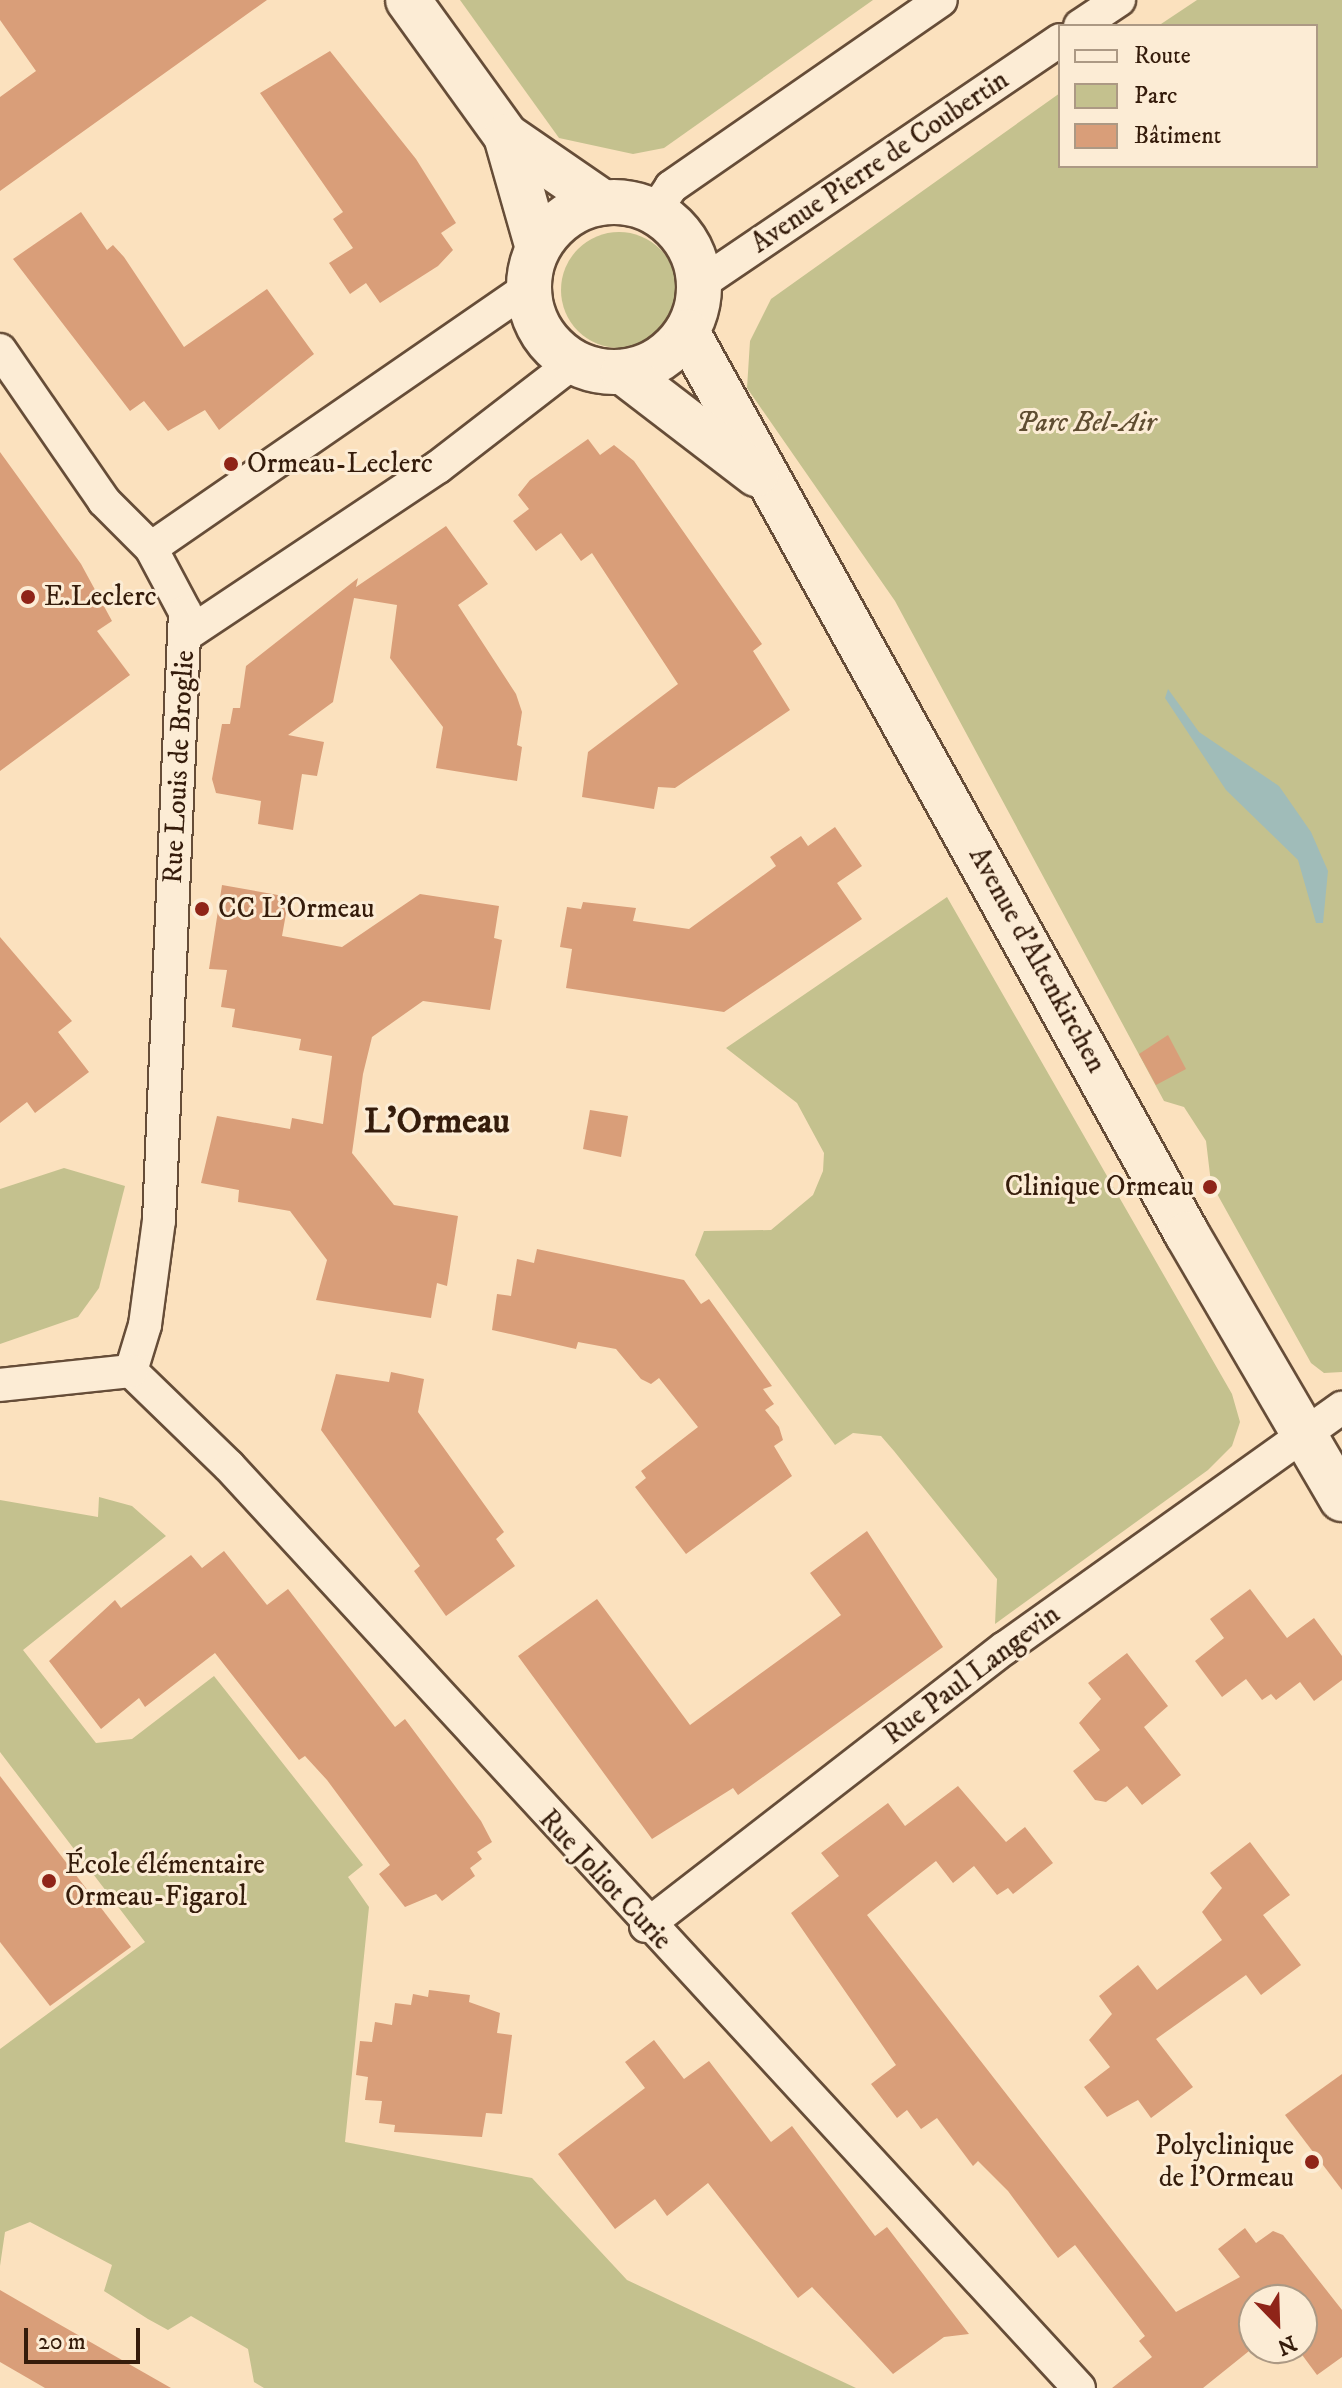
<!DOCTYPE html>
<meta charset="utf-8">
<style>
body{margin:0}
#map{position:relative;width:1342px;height:2388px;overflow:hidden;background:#fbe1be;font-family:"IM FELL DW Pica",serif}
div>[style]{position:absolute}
.green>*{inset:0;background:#c4c18e}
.round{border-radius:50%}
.water>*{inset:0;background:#a0bcb9}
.building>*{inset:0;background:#d99e79}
.roads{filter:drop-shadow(2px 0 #664d38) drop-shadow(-2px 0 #664d38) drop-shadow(0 2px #664d38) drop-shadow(0 -2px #664d38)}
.street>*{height:32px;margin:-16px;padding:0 16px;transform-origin:16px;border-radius:16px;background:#fcecd5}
.secondary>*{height:44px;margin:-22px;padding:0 22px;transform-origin:22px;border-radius:22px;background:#fcecd5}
.secondary>.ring{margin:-22px;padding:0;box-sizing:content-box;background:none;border:44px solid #fcecd5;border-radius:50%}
.dots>*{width:22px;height:22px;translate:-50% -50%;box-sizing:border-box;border:4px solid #fcecd5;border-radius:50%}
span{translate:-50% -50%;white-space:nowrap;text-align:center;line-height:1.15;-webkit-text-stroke:6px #fcecd5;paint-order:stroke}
.street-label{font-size:28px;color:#351c0b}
.park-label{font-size:28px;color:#604e32;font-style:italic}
.poi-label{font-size:28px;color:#351c0b}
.left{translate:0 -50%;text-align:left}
.right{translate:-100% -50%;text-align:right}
.district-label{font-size:36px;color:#351c0b;font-weight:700}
.legend{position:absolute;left:1058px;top:24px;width:260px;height:144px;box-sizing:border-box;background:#fcecd5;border:2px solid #ac9984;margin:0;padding:10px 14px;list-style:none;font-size:24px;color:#351c0b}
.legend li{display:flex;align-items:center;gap:16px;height:40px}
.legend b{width:40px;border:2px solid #ac9984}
.north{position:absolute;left:1238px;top:2284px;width:80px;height:80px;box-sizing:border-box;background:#fcecd5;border:2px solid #ac9984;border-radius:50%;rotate:157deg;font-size:22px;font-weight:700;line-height:32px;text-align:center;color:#351c0b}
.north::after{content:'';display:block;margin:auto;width:28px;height:36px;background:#8f2418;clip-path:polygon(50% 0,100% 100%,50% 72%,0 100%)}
.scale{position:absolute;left:24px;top:2328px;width:116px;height:36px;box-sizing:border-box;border:4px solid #351c0b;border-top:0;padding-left:10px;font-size:24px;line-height:28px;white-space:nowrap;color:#351c0b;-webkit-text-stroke:6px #fcecd5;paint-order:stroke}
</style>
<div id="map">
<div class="green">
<div style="clip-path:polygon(460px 0,873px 0,664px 148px,633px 154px,559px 138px)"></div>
<div style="clip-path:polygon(1197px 0,1342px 0,1342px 1372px,1324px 1373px,1311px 1363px,1211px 1183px,1206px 1141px,1184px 1107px,1164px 1101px,895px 601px,747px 388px,750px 341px,771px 299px,1060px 93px,1060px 166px,1316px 166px,1316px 26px,1158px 26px)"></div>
<div class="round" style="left:561px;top:232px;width:116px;height:116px"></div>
<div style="clip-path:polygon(947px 897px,1232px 1394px,1240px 1422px,1232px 1446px,1208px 1470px,995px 1624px,997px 1579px,894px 1451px,881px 1436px,853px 1433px,835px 1445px,695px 1255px,704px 1231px,771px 1230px,813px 1195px,823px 1171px,824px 1153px,797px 1103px,726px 1048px)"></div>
<div style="clip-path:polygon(64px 1168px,125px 1186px,99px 1288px,78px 1317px,0 1344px,0 1189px)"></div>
<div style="clip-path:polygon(99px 1497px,132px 1506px,166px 1536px,23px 1650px,96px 1743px,132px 1739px,214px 1676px,363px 1865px,348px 1877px,369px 1907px,345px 2142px,532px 2178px,627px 2280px,856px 2388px,264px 2388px,254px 2382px,248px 2349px,191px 2316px,168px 2330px,148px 2319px,104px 2291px,112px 2265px,30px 2222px,5px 2232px,0 2266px,0 2049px,145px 1942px,0 1752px,0 1500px,98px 1517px)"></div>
</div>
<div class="water">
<div style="clip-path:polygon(1168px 689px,1199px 732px,1279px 786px,1311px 832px,1328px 871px,1323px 923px,1316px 923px,1298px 860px,1226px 790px,1165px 698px)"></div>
</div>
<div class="building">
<div style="clip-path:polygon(0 0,267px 0,0 191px,0 97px,36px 71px,0 20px)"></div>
<div style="clip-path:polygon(330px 51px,416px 159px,456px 223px,441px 233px,453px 250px,438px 266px,380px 303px,366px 283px,350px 294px,329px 263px,353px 248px,333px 219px,343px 212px,260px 93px)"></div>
<div style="clip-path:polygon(81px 212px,107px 250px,113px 245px,124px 257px,184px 347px,267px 289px,314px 354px,219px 430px,205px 410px,168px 431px,144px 401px,130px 411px,13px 259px)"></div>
<div style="clip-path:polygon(588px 439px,600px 455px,614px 445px,634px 461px,762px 644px,753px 651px,790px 710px,675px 788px,658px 787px,654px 809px,582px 797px,588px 752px,678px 684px,592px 553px,581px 561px,561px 533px,536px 551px,513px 521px,529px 509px,518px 495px,530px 480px)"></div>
<div style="clip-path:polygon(0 452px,81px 564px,112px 621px,97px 631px,130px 675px,0 771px)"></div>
<div style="clip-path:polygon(446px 526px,488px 584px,458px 605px,516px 694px,522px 712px,517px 745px,522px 747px,517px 781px,436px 768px,443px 727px,390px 658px,397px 605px,354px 598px,333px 702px,288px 735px,324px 742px,317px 776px,302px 774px,293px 830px,258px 824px,261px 801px,216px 793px,212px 779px,222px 724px,230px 724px,233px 708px,240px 708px,246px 666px,358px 578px,356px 587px)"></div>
<div style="clip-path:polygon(835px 827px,862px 866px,837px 883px,862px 919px,724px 1012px,566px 988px,572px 949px,560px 947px,567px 907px,581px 909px,583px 902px,636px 908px,633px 921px,689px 929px,776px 866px,770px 857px,801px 836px,808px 846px)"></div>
<div style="clip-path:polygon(222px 885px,289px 897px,282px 936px,342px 947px,420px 894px,499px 906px,494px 938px,502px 940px,490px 1010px,423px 1001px,372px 1037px,363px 1074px,352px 1153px,394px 1205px,458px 1216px,447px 1286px,437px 1283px,431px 1318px,316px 1300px,327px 1260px,290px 1211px,238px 1202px,239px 1190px,201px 1183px,217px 1116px,290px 1129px,292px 1118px,323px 1124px,332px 1056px,299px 1050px,301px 1039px,232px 1027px,235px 1009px,221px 1007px,227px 970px,209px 969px)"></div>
<div style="clip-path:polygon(0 937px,72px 1021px,58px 1032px,89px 1072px,35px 1113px,27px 1102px,0 1123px)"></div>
<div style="clip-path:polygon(1168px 1035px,1186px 1069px,1156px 1085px,1139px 1054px)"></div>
<div style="clip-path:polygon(590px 1110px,628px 1116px,621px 1157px,583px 1149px)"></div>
<div style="clip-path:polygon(537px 1249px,684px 1280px,701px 1304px,709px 1299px,772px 1386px,763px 1389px,774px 1404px,765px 1410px,779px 1427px,783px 1440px,774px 1446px,792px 1476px,686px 1554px,635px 1487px,646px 1478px,641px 1471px,698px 1427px,659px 1378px,651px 1384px,641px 1379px,616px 1349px,578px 1342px,576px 1349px,492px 1330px,497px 1294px,511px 1296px,517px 1259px,534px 1263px)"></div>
<div style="clip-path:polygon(391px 1372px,424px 1379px,418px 1412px,504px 1532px,496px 1539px,515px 1566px,446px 1616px,414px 1571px,420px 1566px,321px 1430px,336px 1374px,389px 1382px)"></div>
<div style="clip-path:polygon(867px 1531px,943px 1647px,738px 1795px,733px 1788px,652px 1839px,518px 1656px,597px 1599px,690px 1725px,841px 1615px,810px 1573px)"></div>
<div style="clip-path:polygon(224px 1551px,267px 1605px,288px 1589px,395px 1727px,405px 1719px,481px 1821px,492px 1842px,477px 1852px,482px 1859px,470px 1868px,475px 1876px,442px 1901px,436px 1894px,405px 1907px,379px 1874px,390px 1865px,327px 1780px,305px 1756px,299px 1760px,215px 1653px,145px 1707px,139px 1698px,101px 1729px,49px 1661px,115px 1600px,121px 1608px,191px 1555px,202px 1568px)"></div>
<div style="clip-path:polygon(1250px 1589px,1287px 1638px,1314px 1618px,1342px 1656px,1342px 1680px,1314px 1701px,1300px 1682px,1276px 1700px,1271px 1694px,1262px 1700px,1246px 1679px,1222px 1697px,1195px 1661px,1224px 1638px,1210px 1619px)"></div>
<div style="clip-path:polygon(1127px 1653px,1168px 1706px,1144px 1727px,1181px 1775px,1142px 1805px,1127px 1786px,1106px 1802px,1095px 1800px,1073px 1771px,1100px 1750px,1079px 1723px,1101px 1699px,1088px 1683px)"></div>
<div style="clip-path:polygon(0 1776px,131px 1947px,50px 2006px,0 1942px)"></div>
<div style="clip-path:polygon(958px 1786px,1006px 1842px,1025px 1827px,1053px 1863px,1013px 1894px,1008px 1888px,997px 1895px,974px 1866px,953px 1883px,936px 1861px,867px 1915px,1176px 2312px,1240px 2277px,1218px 2249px,1245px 2228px,1256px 2243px,1273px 2231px,1283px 2235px,1342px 2310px,1342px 2357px,1317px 2375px,1297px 2348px,1302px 2300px,1254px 2300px,1254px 2347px,1203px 2388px,1112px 2388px,1152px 2357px,1139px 2341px,1145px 2336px,1075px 2245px,1058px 2258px,1008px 2191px,978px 2161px,973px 2166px,937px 2118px,921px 2129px,907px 2110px,897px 2118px,871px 2084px,896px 2065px,791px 1913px,839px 1876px,821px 1853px,888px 1803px,905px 1826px)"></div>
<div style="clip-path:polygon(1250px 1842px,1290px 1895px,1263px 1915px,1301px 1965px,1261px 1995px,1246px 1975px,1156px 2039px,1193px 2087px,1151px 2118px,1138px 2100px,1107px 2117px,1084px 2087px,1110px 2067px,1089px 2040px,1112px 2014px,1099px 1996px,1138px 1965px,1157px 1990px,1222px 1940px,1202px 1912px,1222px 1888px,1210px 1873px)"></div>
<div style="clip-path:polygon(429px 1990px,470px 1995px,469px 2002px,500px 2013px,497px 2033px,512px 2035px,502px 2114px,486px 2113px,482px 2137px,394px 2132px,395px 2125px,379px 2123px,382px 2101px,365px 2100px,368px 2077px,356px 2075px,360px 2041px,372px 2042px,375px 2022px,392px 2025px,395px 2003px,411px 2005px,413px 1994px,428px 1997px)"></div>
<div style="clip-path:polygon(654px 2040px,684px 2079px,709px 2061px,771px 2142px,792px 2126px,875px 2236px,887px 2227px,969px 2334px,944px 2337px,893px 2374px,812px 2287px,798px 2298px,708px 2183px,667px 2216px,655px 2199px,615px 2229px,558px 2154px,645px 2088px,625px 2062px)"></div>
<div style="clip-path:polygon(1342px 2074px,1342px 2190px,1285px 2115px)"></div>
<div style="clip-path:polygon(0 2290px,57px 2323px,171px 2388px,45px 2388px,0 2362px)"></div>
</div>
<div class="roads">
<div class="street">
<div style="left:1080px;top:26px;width:47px;rotate:-33.7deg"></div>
<div style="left:655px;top:211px;width:29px;rotate:-56deg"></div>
<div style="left:671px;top:187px;width:328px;rotate:-34.7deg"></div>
<div style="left:700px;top:284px;width:435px;rotate:-34.1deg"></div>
<div style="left:0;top:350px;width:183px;rotate:55.4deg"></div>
<div style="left:104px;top:501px;width:66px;rotate:45deg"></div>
<div style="left:151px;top:548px;width:72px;rotate:62deg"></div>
<div style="left:185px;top:612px;width:609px;rotate:92.45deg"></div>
<div style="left:159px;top:1220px;width:106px;rotate:97.6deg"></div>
<div style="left:145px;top:1325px;width:48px;rotate:106.9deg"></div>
<div style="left:151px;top:548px;width:458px;rotate:-34.6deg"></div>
<div style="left:186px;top:635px;width:303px;rotate:-33.7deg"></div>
<div style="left:438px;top:467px;width:172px;rotate:-37.7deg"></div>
<div style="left:131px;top:1371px;width:136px;rotate:44.1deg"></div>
<div style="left:229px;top:1466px;width:1254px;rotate:47.33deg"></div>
<div style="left:0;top:1385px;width:132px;rotate:-6.1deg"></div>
<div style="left:646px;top:1926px;width:454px;rotate:-37.8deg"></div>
<div style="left:1005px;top:1648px;width:414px;rotate:-35.5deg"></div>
</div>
<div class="secondary">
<div style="left:408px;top:0;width:168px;rotate:54.2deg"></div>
<div style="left:506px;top:136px;width:116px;rotate:34.5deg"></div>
<div style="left:506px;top:136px;width:116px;rotate:74.1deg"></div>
<div class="ring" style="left:529px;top:202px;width:126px;height:126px"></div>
<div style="left:687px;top:332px;width:1031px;rotate:61deg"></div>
<div style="left:1187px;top:1234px;width:307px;rotate:59.7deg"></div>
<div style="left:623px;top:372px;width:168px;rotate:37.5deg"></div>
</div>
</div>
<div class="dots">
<div style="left:231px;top:464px;background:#8f2418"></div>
<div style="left:28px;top:597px;background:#8f2418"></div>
<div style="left:202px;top:909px;background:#8f2418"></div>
<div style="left:1210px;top:1187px;background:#8f2418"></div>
<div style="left:49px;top:1881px;background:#8f2418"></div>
<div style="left:1312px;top:2162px;background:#8f2418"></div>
</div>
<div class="street-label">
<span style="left:880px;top:162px;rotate:-34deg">Avenue Pierre de Coubertin</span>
<span style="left:179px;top:767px;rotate:-87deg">Rue Louis de Broglie</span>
<span style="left:1037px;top:960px;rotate:61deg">Avenue d'Altenkirchen</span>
<span style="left:972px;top:1675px;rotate:-37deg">Rue Paul Langevin</span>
<span style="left:605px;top:1880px;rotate:47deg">Rue Joliot Curie</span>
</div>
<div class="park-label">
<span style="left:1086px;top:423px">Parc Bel-Air</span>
</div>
<div class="poi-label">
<span class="left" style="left:247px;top:464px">Ormeau-Leclerc</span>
<span class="left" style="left:44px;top:597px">E.Leclerc</span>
<span class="left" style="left:218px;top:909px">CC L'Ormeau</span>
<span class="right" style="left:1194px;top:1187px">Clinique Ormeau</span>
<span class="left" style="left:65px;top:1881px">École élémentaire<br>Ormeau-Figarol</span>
<span class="right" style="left:1294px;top:2162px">Polyclinique<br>de l'Ormeau</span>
</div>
<div class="district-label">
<span style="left:437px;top:1122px">L'Ormeau</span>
</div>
<ul class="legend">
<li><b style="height:10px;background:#fcecd5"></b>Route</li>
<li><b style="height:22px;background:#c4c18e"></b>Parc</li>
<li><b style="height:22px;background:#d99e79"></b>Bâtiment</li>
</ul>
<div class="north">N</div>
<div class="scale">20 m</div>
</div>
